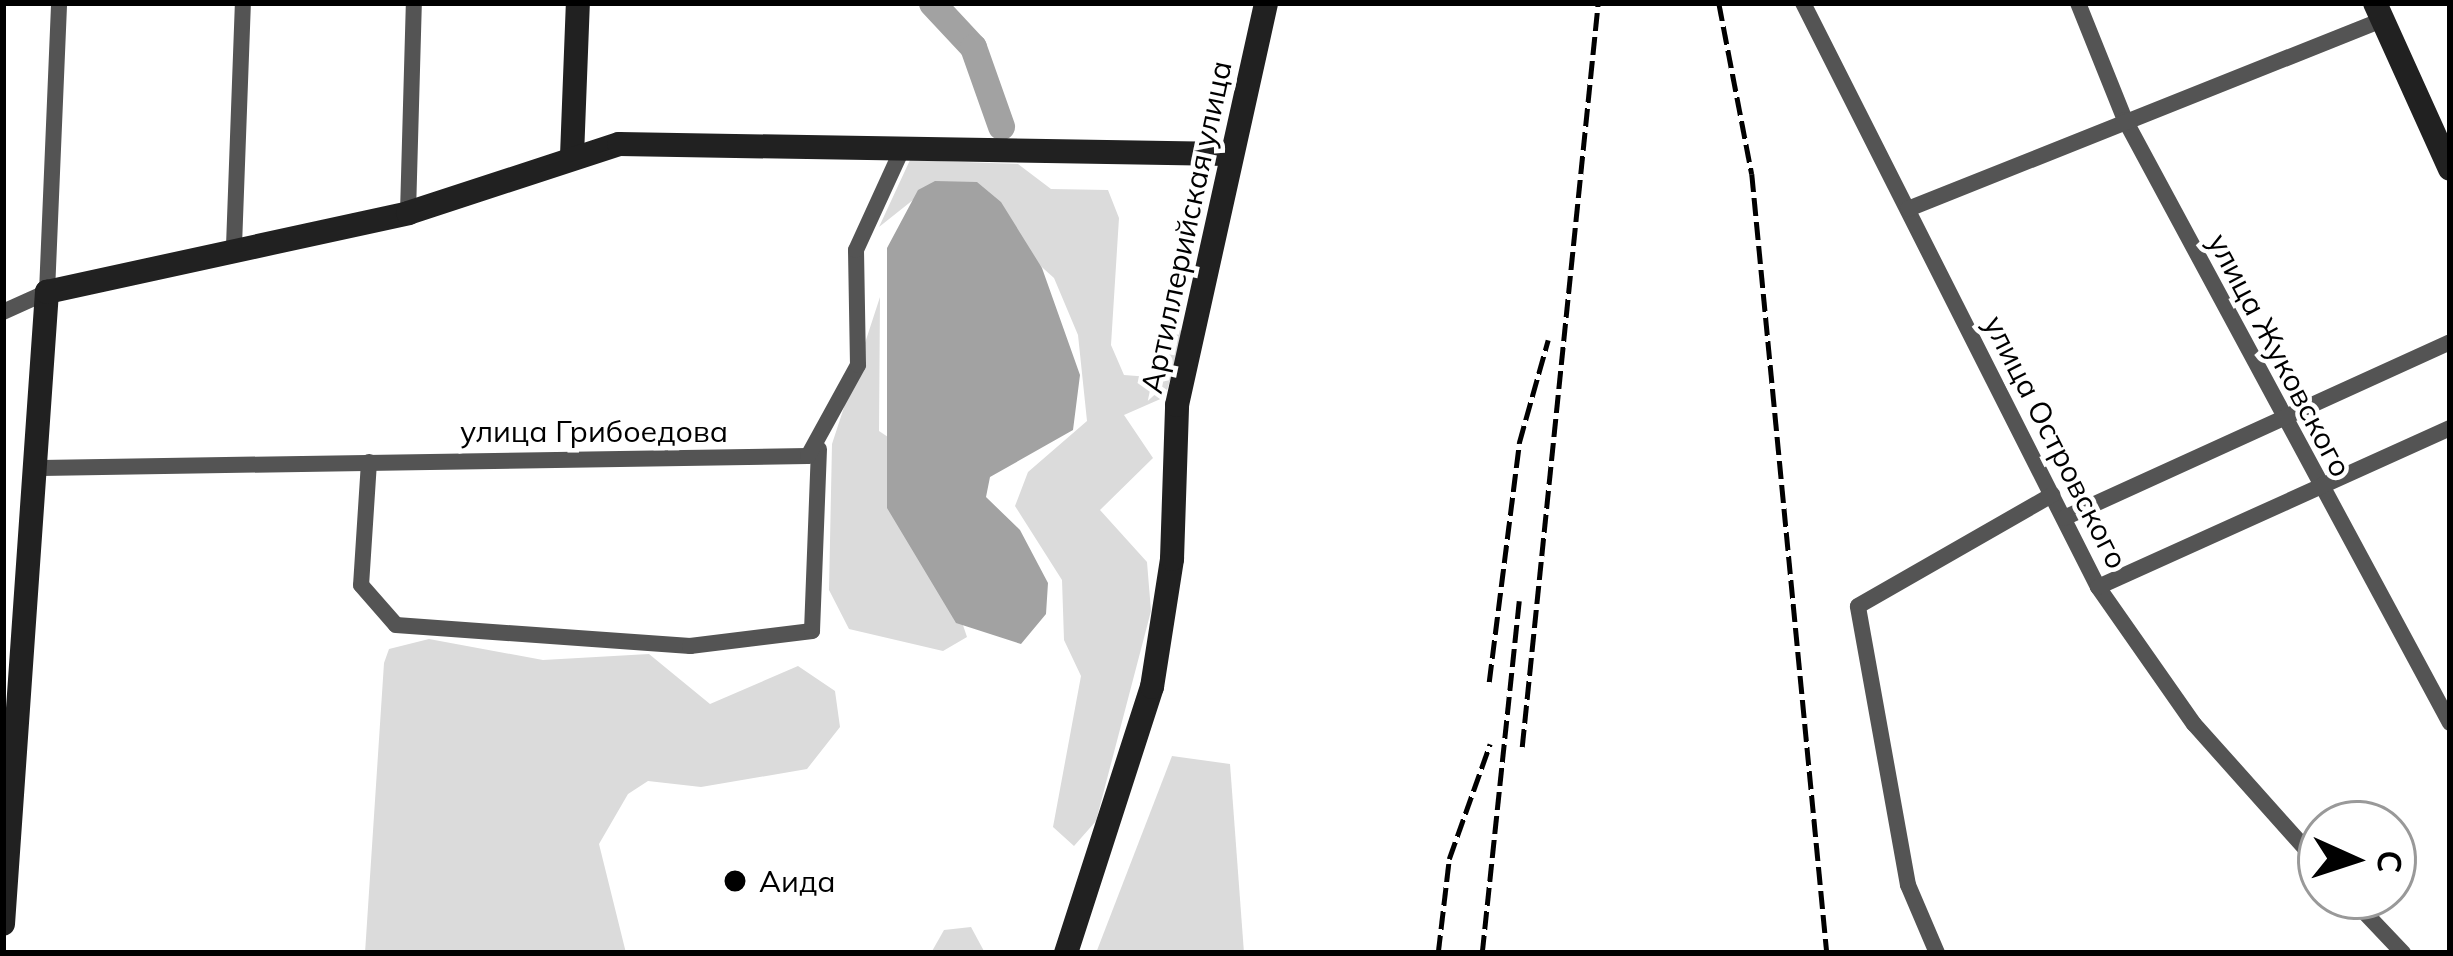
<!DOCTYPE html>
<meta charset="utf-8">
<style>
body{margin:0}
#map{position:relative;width:2453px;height:956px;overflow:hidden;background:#fff;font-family:Mulish,sans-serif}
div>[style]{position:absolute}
.green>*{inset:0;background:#dbdbdb}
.water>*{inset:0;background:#a2a2a2}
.river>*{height:27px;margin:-13.5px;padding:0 13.5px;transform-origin:13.5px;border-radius:13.5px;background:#a2a2a2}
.street>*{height:16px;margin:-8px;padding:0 8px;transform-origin:8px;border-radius:8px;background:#545454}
.secondary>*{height:24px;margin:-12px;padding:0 12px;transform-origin:12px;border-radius:12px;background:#212121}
.rail>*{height:4.5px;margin-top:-2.25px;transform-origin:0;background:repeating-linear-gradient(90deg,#000 0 18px,transparent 0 24px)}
.dots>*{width:33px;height:33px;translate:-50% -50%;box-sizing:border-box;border:6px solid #fff;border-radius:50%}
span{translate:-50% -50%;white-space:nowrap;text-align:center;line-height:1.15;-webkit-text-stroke:9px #fff;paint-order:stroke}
.street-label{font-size:30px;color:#000}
.poi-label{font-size:30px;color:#000}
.left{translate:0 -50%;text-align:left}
.frame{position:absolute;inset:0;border:6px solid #000;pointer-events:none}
.north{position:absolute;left:2297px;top:800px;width:120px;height:120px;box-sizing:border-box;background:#fff;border:3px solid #999;border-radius:50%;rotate:93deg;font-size:33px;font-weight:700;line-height:48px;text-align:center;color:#000}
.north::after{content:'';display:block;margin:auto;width:42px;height:54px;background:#000;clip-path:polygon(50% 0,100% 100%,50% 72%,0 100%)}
</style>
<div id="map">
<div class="green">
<div style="clip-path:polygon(910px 160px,1018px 164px,1051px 189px,1108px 190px,1119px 218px,1111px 345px,1124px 375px,1150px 377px,1166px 328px,1185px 331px,1165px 397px,1124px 415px,1153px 458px,1100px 510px,1147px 562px,1151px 611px,1096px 821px,1074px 846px,1053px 827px,1081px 676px,1064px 640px,1062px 580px,1015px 506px,1028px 472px,1087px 421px,1078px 335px,1054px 278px,1014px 242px,918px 196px,879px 227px)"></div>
<div style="clip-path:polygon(880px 297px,879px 431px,903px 447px,967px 637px,943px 651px,849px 629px,829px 590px,832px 444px)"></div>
<div style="clip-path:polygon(429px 639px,543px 660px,649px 654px,710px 704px,798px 666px,835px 691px,840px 727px,807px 769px,701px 787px,648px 781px,628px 794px,599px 844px,626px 953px,365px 953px,384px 663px,389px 649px)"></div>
<div style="clip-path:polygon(1172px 756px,1230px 764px,1244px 953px,1096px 953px)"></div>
<div style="clip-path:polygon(971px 927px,985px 953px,931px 953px,944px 930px)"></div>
</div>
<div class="water">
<div style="clip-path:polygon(935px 181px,977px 182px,1001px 202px,1042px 268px,1080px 375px,1073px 430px,990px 477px,986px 497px,1020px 530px,1048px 583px,1046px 614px,1021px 644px,956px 623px,887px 508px,887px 248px,918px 190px)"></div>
</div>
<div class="river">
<div style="left:932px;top:3px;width:60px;rotate:47deg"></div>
<div style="left:973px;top:47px;width:84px;rotate:70.5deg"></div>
</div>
<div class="street">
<div style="left:1803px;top:3px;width:654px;rotate:63.2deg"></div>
<div style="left:2098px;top:587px;width:167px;rotate:55deg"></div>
<div style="left:2194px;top:724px;width:191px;rotate:48.2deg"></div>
<div style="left:2078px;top:3px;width:126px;rotate:68.1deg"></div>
<div style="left:2125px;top:120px;width:685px;rotate:61.68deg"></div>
<div style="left:1908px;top:209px;width:510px;rotate:-21.74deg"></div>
<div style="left:408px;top:213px;width:210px;rotate:-88.4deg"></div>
<div style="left:234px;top:246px;width:243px;rotate:-87.9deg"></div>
<div style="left:3px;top:312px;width:48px;rotate:-24.4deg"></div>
<div style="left:47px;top:292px;width:289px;rotate:-87.6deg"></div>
<div style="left:369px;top:462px;width:123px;rotate:93.7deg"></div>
<div style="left:361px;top:585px;width:53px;rotate:48.8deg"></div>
<div style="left:396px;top:625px;width:295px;rotate:4.1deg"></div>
<div style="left:690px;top:646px;width:123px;rotate:-7deg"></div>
<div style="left:812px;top:631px;width:182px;rotate:-87.8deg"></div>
<div style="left:41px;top:468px;width:767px;rotate:-0.9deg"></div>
<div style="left:808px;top:456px;width:104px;rotate:-61.2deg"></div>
<div style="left:858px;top:365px;width:115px;rotate:-91deg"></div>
<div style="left:856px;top:250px;width:115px;rotate:-65.4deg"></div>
<div style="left:2064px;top:518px;width:424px;rotate:-24.5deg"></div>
<div style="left:2098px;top:587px;width:386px;rotate:-24.3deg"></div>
<div style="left:2349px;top:896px;width:79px;rotate:46.5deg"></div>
<div style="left:1937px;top:953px;width:74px;rotate:-113.1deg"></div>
<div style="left:1908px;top:885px;width:283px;rotate:-100.2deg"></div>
<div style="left:1858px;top:606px;width:224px;rotate:-29.8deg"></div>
</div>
<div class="secondary">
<div style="left:2375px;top:3px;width:182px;rotate:65.7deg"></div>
<div style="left:572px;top:156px;width:153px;rotate:-87.8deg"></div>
<div style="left:3px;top:924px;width:634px;rotate:-86.02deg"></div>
<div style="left:47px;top:292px;width:370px;rotate:-12.3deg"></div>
<div style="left:408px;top:213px;width:222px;rotate:-18.1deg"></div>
<div style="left:619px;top:144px;width:609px;rotate:0.94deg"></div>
<div style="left:1066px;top:953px;width:280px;rotate:-72.1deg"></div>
<div style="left:1152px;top:687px;width:130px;rotate:-81.1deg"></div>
<div style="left:1172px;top:559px;width:154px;rotate:-88.1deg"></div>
<div style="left:1177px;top:405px;width:412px;rotate:-77.5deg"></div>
</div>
<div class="rail">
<div style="left:1719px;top:3px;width:174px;rotate:79.1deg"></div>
<div style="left:1752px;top:174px;width:783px;rotate:84.5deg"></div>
<div style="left:1489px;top:682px;width:241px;rotate:-82.8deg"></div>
<div style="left:1519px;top:443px;width:107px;rotate:-74.3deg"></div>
<div style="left:1522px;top:747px;width:748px;rotate:-84.17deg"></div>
<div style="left:1438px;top:953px;width:95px;rotate:-83.3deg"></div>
<div style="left:1449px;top:859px;width:122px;rotate:-70.4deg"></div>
<div style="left:1482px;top:953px;width:354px;rotate:-84deg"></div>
</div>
<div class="dots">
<div style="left:735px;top:881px;background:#000"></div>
</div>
<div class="street-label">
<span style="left:1186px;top:227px;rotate:-78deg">Артиллерийская улица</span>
<span style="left:2280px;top:355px;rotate:62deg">улица Жуковского</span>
<span style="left:594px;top:431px">улица Грибоедова</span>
<span style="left:2056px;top:442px;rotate:63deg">улица Островского</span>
</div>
<div class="poi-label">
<span class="left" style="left:759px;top:881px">Аида</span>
</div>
<div class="frame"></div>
<div class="north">С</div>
</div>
